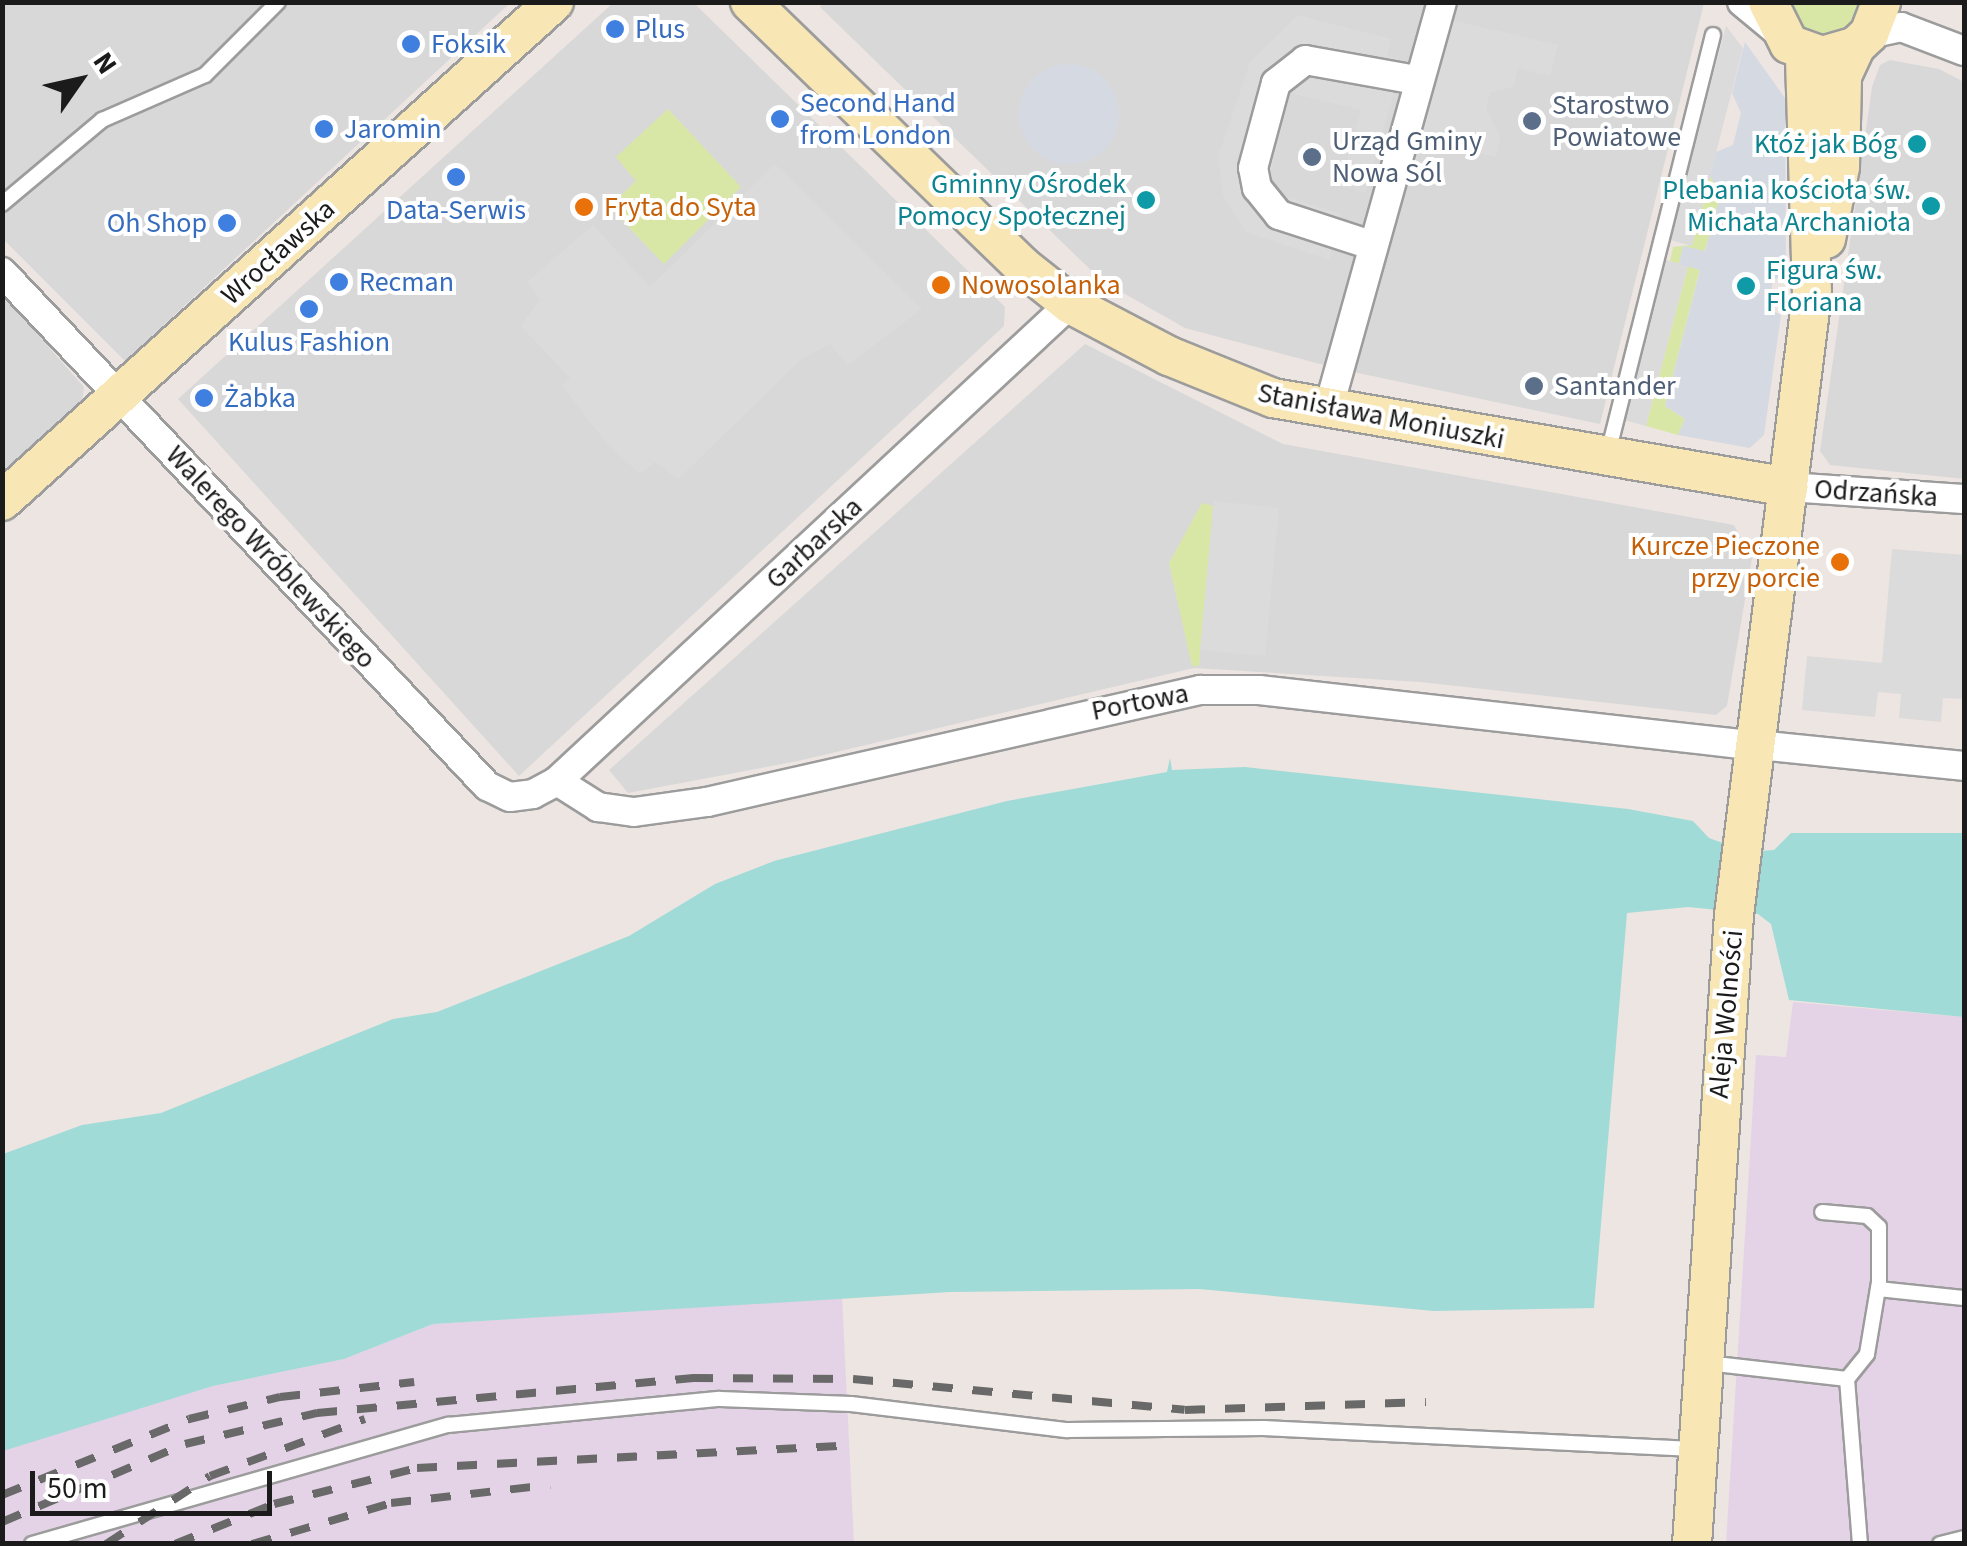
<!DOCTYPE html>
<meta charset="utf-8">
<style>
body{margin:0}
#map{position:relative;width:1967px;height:1546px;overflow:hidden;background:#ede5e1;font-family:"Source Sans 3",sans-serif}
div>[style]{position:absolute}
.residential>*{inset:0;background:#d9d8d9}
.industrial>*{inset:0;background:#e4d3e6}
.grass>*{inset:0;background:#d9e7a6}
.parking>*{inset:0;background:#dbdbdb}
.plaza>*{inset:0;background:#d5d9e2}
.round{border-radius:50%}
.water>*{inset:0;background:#a1dbd7}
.roads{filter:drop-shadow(2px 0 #9c9c9c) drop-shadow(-2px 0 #9c9c9c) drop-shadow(0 2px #9c9c9c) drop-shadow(0 -2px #9c9c9c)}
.lane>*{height:14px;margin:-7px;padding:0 7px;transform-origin:7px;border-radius:7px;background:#fff}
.street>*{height:28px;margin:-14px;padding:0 14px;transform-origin:14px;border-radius:14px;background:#fff}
.secondary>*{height:38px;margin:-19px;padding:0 19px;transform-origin:19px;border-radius:19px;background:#f8e7b4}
.rail>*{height:8px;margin-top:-4px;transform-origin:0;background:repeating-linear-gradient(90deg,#696969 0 20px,transparent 0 40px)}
.dots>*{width:28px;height:28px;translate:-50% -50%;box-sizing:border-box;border:5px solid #fff;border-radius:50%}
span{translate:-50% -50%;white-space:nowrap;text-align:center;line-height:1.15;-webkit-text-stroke:8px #fff;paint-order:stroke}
.shop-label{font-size:28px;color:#366cbe}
.left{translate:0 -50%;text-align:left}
.right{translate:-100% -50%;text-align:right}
.service-label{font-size:28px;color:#4e5e75}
.culture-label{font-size:28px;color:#0d838f}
.food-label{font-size:28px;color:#c56008}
.street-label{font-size:28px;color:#1b1b1b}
.frame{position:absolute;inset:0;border:5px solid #1b1b1b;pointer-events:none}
.north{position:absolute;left:30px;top:30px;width:100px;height:100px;-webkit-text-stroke:8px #fff;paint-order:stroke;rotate:56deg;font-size:28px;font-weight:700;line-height:40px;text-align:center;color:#1b1b1b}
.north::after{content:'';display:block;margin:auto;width:35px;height:45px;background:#1b1b1b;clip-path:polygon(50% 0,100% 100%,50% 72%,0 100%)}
.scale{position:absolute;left:30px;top:1471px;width:242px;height:45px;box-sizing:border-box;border:5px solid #1b1b1b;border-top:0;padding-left:12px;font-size:30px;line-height:35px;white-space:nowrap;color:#1b1b1b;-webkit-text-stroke:8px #fff;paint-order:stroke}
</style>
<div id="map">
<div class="residential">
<div style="clip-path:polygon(824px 2px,1704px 3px,1600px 424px,1339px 369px,1185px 328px,1102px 281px,820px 7px)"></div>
<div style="clip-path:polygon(3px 3px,510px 3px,125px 361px,3px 239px)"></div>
<div style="clip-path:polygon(613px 3px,694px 3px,1005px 307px,1004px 326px,519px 776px,178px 399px)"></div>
<div style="clip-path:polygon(1890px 60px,1939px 69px,1964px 82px,1964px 479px,1830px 465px,1820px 451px,1872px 87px,1880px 65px)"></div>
<div style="clip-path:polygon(2px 294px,84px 387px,82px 402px,3px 474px)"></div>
<div style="clip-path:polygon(1085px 344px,1283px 444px,1734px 525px,1752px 558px,1727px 706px,1716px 715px,1420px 682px,1194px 668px,798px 761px,628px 793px,609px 770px)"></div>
</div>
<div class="industrial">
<div style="clip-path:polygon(1793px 1002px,1964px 1017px,1964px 1543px,1726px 1544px,1756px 1055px,1786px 1057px)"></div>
<div style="clip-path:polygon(842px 1297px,854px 1543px,3px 1544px,3px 1451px,57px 1430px,213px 1386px,344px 1359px,433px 1324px)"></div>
</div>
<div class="grass">
<div style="clip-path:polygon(1788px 3px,1861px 3px,1845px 30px,1823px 36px,1802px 28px)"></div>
<div style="clip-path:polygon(668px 109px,741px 187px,664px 264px,609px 207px,636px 181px,616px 157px)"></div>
<div style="clip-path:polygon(1710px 176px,1721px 194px,1705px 251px,1683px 247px,1679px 264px,1670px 261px,1673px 247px,1692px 245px)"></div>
<div style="clip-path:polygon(1688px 266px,1700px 269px,1665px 406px,1685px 419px,1678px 435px,1646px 426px)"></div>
<div style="clip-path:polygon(1202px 503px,1213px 506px,1199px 666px,1192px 666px,1169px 563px)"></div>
</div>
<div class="parking">
<div style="clip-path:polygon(1298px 15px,1391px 39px,1387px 56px,1403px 61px,1365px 193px,1340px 186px,1361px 110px,1290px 93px,1270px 175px,1278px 194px,1341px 214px,1329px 260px,1246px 232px,1223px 196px,1218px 157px,1250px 62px)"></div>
<div style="clip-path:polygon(1453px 20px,1558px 45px,1550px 76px,1518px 68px,1513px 87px,1490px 93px,1486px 109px,1501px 137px,1496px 157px,1419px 139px)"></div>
<div style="clip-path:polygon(1726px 26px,1743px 48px,1692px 246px,1670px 240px)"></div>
<div style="clip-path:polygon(775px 164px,922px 309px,848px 365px,830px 344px,803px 358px,678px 479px,655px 462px,640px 474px,605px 441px,562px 386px,570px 378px,521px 326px,540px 299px,527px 282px,593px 225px,650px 287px)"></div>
<div style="clip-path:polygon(1666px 260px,1688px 266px,1646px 426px,1624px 420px)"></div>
<div style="clip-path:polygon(1214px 501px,1279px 508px,1265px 656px,1200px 650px)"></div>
<div style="clip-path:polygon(1892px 549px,1964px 555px,1964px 699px,1943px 698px,1941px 722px,1899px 718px,1901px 694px,1878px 692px,1875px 717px,1802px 710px,1807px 656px,1882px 663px)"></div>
</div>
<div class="plaza">
<div style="clip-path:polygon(1745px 42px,1785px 98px,1786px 277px,1773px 279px,1769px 309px,1781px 315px,1764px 435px,1750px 448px,1678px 435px,1685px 419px,1665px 406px,1700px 270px,1679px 264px,1683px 246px,1705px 251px,1721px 194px,1710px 176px,1716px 152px,1733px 145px,1741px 113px,1732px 93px)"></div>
<div class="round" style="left:1019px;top:64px;width:100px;height:100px"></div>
</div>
<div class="water">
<div style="clip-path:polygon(1170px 758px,1172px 770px,1245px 767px,1628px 809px,1693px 821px,1709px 838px,1748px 852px,1774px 850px,1791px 833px,1964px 833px,1964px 1017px,1789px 1000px,1771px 924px,1758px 914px,1688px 907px,1627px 913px,1594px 1308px,1434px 1311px,1199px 1289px,950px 1292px,433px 1324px,344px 1359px,213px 1386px,3px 1451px,3px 1154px,82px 1125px,161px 1113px,393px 1019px,437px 1012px,629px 936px,715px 884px,774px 861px,1007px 801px,1167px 772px)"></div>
</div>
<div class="roads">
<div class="lane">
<div style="left:2px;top:204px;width:131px;rotate:-40deg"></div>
<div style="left:102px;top:120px;width:112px;rotate:-23.6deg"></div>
<div style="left:205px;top:75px;width:103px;rotate:-45deg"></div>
<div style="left:1608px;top:453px;width:431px;rotate:-75.9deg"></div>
<div style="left:1878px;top:1289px;width:86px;rotate:6deg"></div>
<div style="left:1707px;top:1363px;width:141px;rotate:6.5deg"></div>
<div style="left:1847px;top:1379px;width:32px;rotate:-51deg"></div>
<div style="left:1867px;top:1354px;width:73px;rotate:-80.5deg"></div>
<div style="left:1879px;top:1282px;width:55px;rotate:-90deg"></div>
<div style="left:1879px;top:1227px;width:16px;rotate:-137deg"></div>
<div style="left:1867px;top:1216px;width:45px;rotate:-174.9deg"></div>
<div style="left:1847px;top:1379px;width:166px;rotate:85.5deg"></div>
<div style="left:32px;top:1544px;width:433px;rotate:-16deg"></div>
<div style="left:448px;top:1425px;width:273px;rotate:-5.5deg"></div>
<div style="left:720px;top:1399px;width:131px;rotate:2.2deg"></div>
<div style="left:851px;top:1404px;width:218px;rotate:6.9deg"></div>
<div style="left:1067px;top:1430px;width:198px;rotate:-0.6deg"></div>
<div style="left:1265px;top:1428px;width:432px;rotate:2.8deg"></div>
<div style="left:1940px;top:1544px;width:25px;rotate:-14deg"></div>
</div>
<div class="street">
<div style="left:1742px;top:2px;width:45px;rotate:39.6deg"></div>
<div style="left:1869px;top:34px;width:33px;rotate:-12deg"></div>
<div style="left:1901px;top:27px;width:67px;rotate:20.9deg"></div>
<div style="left:1371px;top:245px;width:97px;rotate:-161.9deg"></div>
<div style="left:1279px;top:215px;width:35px;rotate:-129deg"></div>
<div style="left:1257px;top:188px;width:20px;rotate:-101deg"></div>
<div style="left:1253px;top:168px;width:88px;rotate:-74.9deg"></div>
<div style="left:1276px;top:83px;width:37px;rotate:-38deg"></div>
<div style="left:1305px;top:60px;width:113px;rotate:10.2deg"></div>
<div style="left:2px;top:272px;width:707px;rotate:46.66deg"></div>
<div style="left:487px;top:786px;width:25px;rotate:26deg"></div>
<div style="left:510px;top:797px;width:23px;rotate:-7deg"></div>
<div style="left:533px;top:794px;width:27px;rotate:-28deg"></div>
<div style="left:557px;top:781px;width:700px;rotate:-42.92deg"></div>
<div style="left:1328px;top:410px;width:424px;rotate:-74.4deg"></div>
<div style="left:1788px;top:487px;width:176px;rotate:3.9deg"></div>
<div style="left:1768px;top:746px;width:197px;rotate:5.8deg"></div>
<div style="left:557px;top:781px;width:49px;rotate:32.4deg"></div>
<div style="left:598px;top:807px;width:36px;rotate:8deg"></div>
<div style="left:634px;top:812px;width:74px;rotate:-7.8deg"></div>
<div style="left:707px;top:802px;width:506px;rotate:-12.8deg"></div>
<div style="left:1200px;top:690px;width:59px"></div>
<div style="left:1259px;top:690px;width:482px;rotate:6.4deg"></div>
</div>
<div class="secondary">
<div style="left:750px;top:2px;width:378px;rotate:44.1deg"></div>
<div style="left:1021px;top:265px;width:63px;rotate:38.5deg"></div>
<div style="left:1070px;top:304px;width:112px;rotate:27.7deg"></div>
<div style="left:1169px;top:356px;width:112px;rotate:22deg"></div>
<div style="left:1273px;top:398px;width:523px;rotate:9.8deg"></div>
<div style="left:1768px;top:2px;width:47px;rotate:63.4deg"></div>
<div style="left:1789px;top:44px;width:35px;rotate:20deg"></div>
<div style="left:1822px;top:56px;width:35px;rotate:-16deg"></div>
<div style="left:1856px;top:46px;width:18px;rotate:-43deg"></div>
<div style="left:1869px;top:34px;width:34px;rotate:-69deg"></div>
<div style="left:1826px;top:239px;width:73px;rotate:-79deg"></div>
<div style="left:1840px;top:167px;width:91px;rotate:-88.7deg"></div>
<div style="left:1842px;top:76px;width:33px;rotate:-65deg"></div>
<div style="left:2px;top:501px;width:744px;rotate:-42.11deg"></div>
<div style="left:1692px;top:1544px;width:630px;rotate:-86.18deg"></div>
<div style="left:1734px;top:915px;width:626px;rotate:-82.84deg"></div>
<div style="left:1812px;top:294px;width:241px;rotate:-91.7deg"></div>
</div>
</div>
<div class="rail">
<div style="left:2px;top:1495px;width:202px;rotate:-22.1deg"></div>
<div style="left:189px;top:1419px;width:94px;rotate:-13.6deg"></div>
<div style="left:280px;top:1397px;width:135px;rotate:-6.4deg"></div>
<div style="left:2px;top:1522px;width:199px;rotate:-23.1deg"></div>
<div style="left:185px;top:1444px;width:136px;rotate:-13.2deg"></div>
<div style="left:317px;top:1413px;width:378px;rotate:-5.3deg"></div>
<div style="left:693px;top:1378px;width:160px;rotate:0.4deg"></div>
<div style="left:853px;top:1379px;width:333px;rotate:5.3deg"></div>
<div style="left:1185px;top:1410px;width:241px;rotate:-1.9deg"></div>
<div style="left:106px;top:1544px;width:124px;rotate:-33.2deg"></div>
<div style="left:210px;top:1476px;width:165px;rotate:-20.2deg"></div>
<div style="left:175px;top:1544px;width:107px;rotate:-22deg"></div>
<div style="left:274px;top:1504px;width:147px;rotate:-14.1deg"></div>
<div style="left:417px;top:1468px;width:422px;rotate:-3deg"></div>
<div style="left:252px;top:1544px;width:145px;rotate:-16.4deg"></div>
<div style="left:391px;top:1503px;width:160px;rotate:-6.5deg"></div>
</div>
<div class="dots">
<div style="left:615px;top:29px;background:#3f7fe0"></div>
<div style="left:411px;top:44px;background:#3f7fe0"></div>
<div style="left:780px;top:119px;background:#3f7fe0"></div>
<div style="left:1532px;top:121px;background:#5c6f8a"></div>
<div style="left:324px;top:129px;background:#3f7fe0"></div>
<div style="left:1917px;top:144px;background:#0f9aa8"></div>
<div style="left:1312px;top:157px;background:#5c6f8a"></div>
<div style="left:456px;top:177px;background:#3f7fe0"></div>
<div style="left:1146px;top:200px;background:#0f9aa8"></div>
<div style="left:1931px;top:206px;background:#0f9aa8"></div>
<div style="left:584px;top:207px;background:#e8710a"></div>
<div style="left:227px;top:223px;background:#3f7fe0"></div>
<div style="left:339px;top:282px;background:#3f7fe0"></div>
<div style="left:941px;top:285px;background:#e8710a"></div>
<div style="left:1746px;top:286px;background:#0f9aa8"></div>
<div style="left:309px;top:309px;background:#3f7fe0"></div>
<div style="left:1534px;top:386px;background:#5c6f8a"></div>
<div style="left:204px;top:398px;background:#3f7fe0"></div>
<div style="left:1840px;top:562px;background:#e8710a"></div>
</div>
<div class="shop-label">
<span class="left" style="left:635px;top:29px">Plus</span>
<span class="left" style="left:431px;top:44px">Foksik</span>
<span class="left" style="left:800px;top:119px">Second Hand<br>from London</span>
<span class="left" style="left:344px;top:129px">Jaromin</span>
<span style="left:456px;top:210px">Data-Serwis</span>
<span class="right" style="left:207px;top:223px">Oh Shop</span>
<span class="left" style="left:359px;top:282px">Recman</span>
<span style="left:309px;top:342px">Kulus Fashion</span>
<span class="left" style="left:224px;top:398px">Żabka</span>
</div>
<div class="service-label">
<span class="left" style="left:1552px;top:121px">Starostwo<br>Powiatowe</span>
<span class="left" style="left:1332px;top:157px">Urząd Gminy<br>Nowa Sól</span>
<span class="left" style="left:1554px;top:386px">Santander</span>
</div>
<div class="culture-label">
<span class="right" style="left:1897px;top:144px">Któż jak Bóg</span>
<span class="right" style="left:1126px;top:200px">Gminny Ośrodek<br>Pomocy Społecznej</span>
<span class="right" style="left:1911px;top:206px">Plebania kościoła św.<br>Michała Archanioła</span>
<span class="left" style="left:1766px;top:286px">Figura św.<br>Floriana</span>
</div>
<div class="food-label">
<span class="left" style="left:604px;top:207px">Fryta do Syta</span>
<span class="left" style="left:961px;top:285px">Nowosolanka</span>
<span class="right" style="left:1820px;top:562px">Kurcze Pieczone<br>przy porcie</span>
</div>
<div class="street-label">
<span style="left:278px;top:252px;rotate:-42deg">Wrocławska</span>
<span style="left:1381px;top:416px;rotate:11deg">Stanisława Moniuszki</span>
<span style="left:1876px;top:493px;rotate:4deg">Odrzańska</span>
<span style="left:814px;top:543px;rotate:-43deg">Garbarska</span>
<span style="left:271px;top:557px;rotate:47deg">Walerego Wróblewskiego</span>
<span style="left:1140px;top:702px;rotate:-11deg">Portowa</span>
<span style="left:1726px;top:1014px;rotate:-85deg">Aleja Wolności</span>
</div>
<div class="frame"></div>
<div class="north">N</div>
<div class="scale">50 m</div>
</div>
